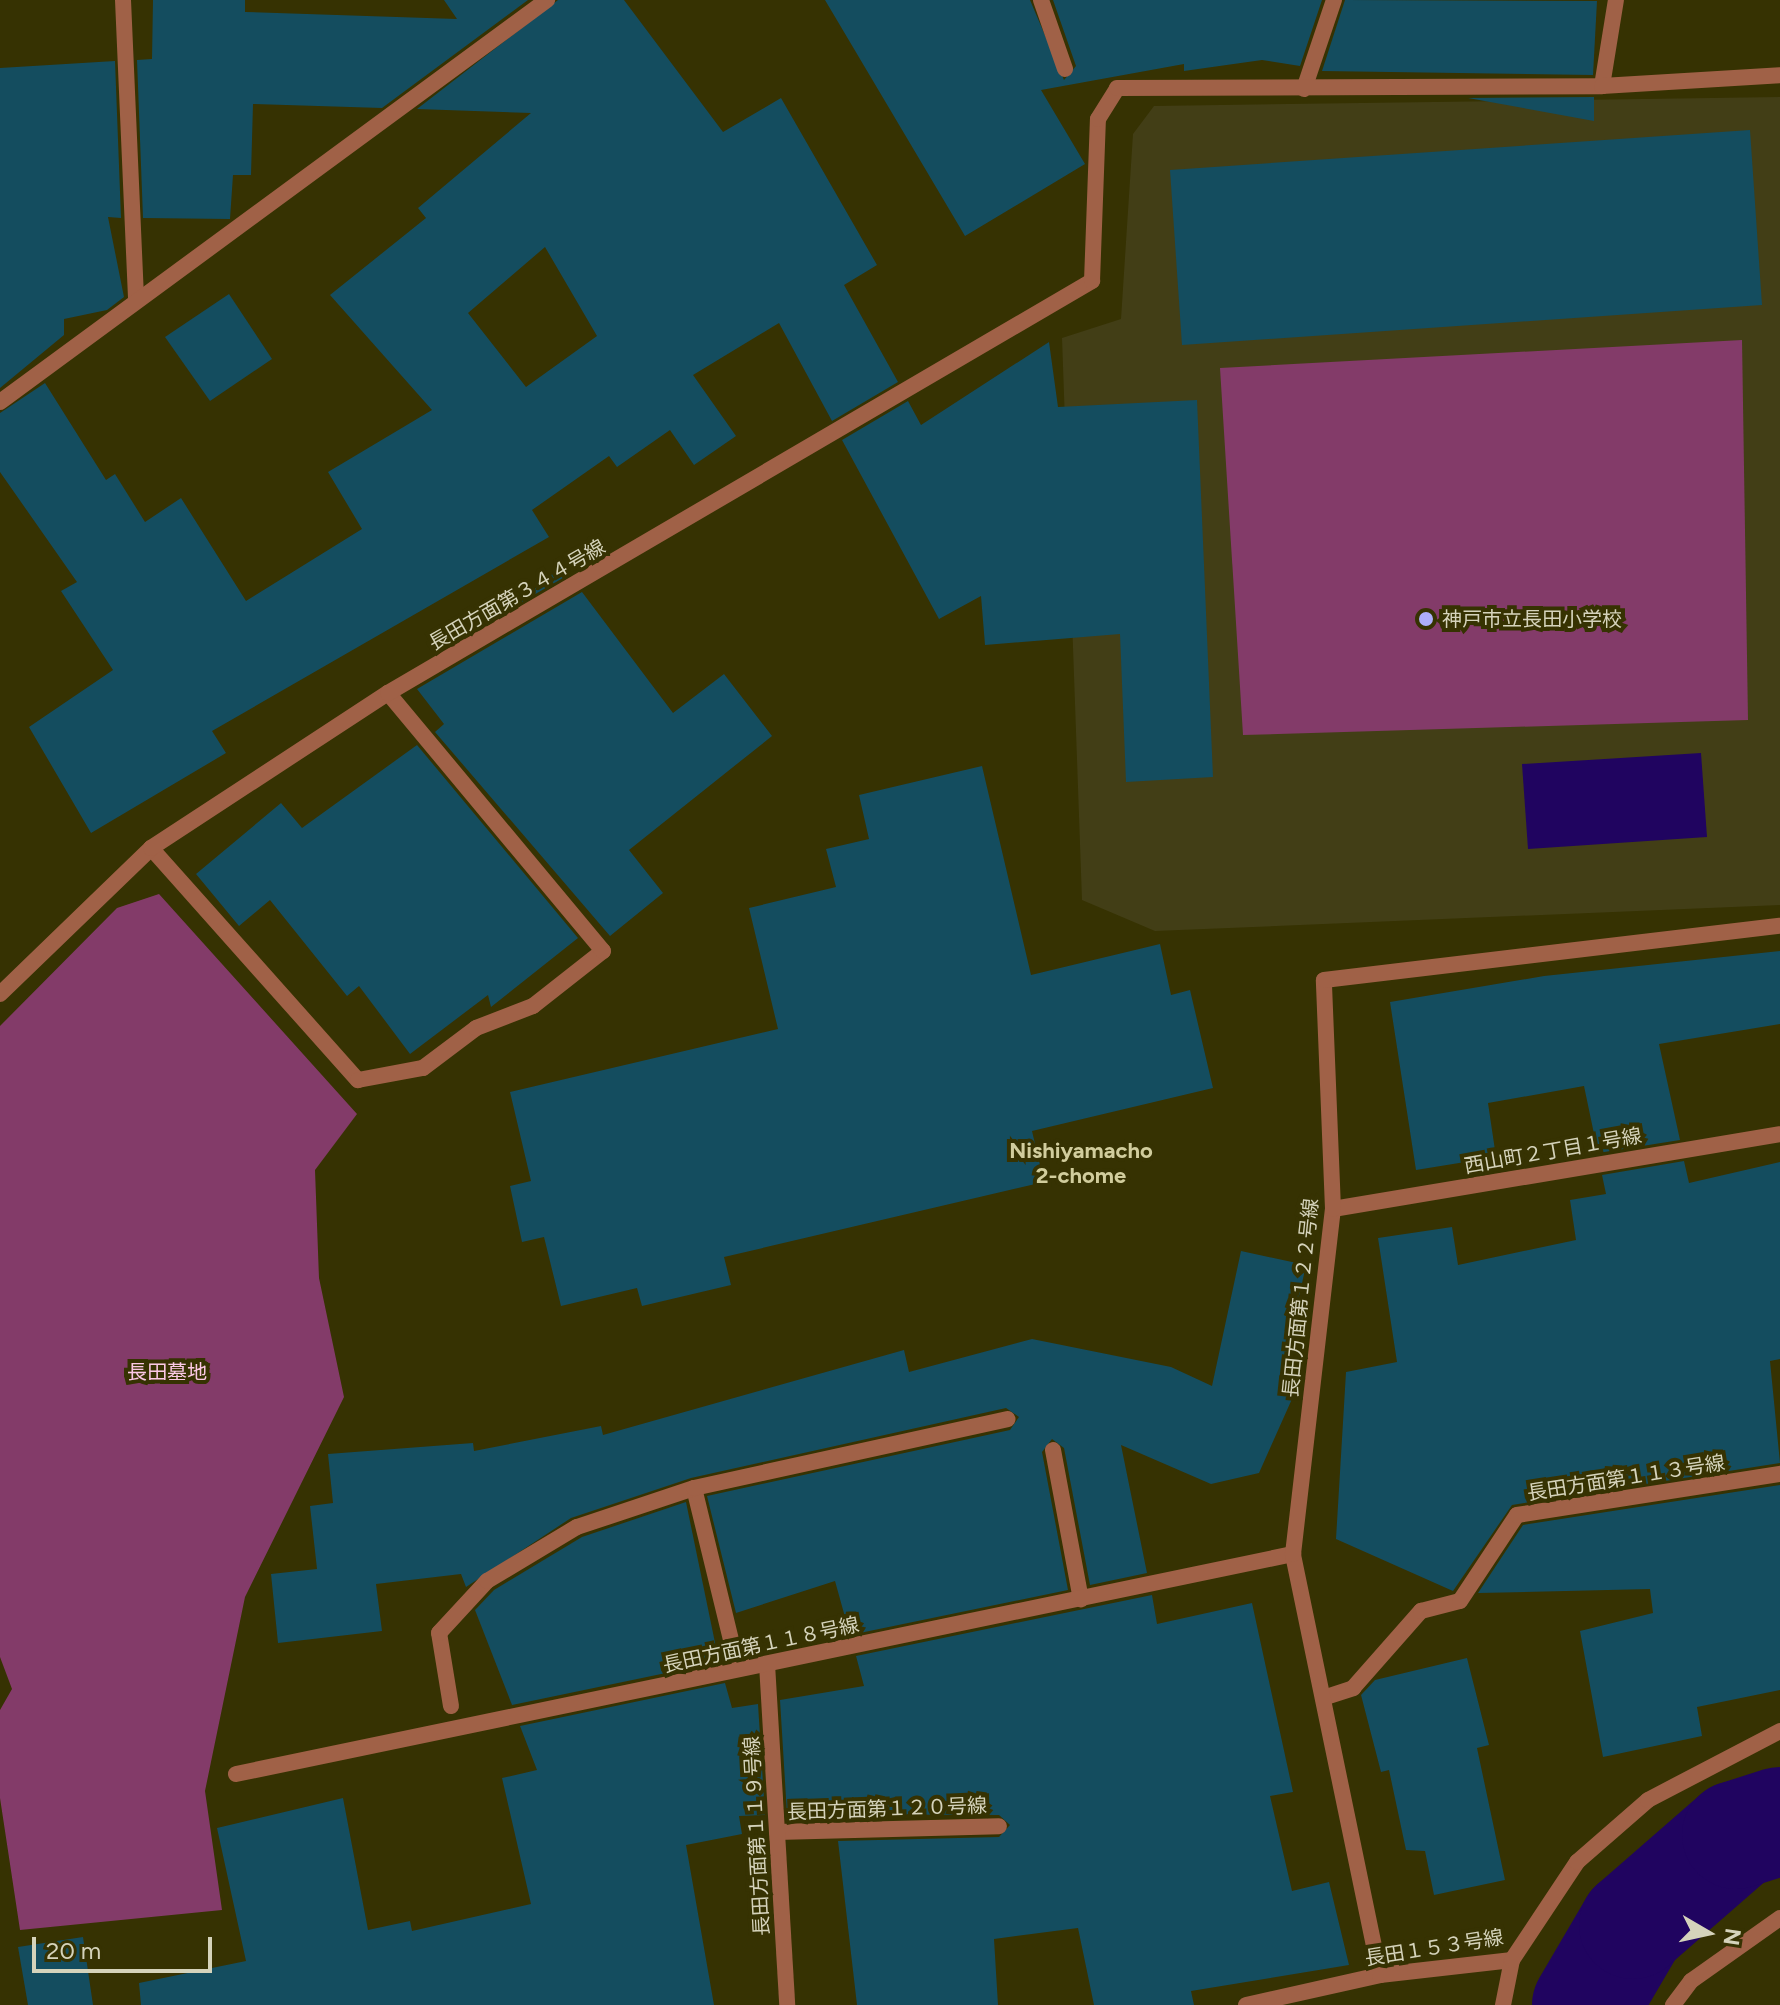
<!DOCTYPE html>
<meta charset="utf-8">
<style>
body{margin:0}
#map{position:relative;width:1780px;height:2005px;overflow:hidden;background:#363202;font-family:Figtree,"Noto Sans JP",sans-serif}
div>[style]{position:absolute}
.built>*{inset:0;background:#423e16}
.green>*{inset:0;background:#833b69}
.water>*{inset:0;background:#200460}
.river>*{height:108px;margin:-54px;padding:0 54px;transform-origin:54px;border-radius:54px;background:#200460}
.building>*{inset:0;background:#144d5f}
.service>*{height:16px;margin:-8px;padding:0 8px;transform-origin:8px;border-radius:8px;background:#a06147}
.minor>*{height:16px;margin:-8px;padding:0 8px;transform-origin:8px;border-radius:8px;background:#a06147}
.dots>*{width:22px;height:22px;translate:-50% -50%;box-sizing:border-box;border:4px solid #363202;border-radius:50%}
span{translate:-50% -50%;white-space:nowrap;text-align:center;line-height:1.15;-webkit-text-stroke:8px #363202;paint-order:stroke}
.street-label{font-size:20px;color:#d5d3bb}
.poi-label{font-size:20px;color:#d5d3bb}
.left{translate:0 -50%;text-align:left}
.park-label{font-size:20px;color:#fbc8e5}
.neighbourhood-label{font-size:22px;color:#d1cd9d;font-weight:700}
.north{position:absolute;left:1668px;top:1893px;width:80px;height:80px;-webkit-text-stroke:6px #363202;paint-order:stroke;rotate:99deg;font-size:22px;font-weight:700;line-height:32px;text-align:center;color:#d5d3bb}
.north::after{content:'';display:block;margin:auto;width:28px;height:36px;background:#d5d3bb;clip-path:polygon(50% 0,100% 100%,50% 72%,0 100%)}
.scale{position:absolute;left:32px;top:1937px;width:180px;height:36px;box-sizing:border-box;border:4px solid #d5d3bb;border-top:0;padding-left:10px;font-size:24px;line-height:28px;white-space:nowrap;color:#d5d3bb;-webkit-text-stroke:6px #363202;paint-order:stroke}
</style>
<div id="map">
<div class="built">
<div style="clip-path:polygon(1780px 97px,1780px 905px,1155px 931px,1082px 900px,1062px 338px,1121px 319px,1133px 134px,1154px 106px)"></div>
</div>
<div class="green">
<div style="clip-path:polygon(1742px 340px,1748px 720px,1243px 735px,1220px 368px)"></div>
<div style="clip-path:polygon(159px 894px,357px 1114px,315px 1170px,319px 1278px,344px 1397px,245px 1597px,205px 1791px,222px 1910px,20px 1930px,0 1798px,0 1710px,12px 1689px,0 1657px,0 1026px,117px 908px)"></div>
</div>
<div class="water">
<div style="clip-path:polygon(1701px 753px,1707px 837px,1528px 849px,1522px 764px)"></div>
</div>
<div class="river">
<div style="left:1586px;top:2005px;width:93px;rotate:-59.6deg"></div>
<div style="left:1633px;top:1925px;width:137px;rotate:-41.1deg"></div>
<div style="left:1736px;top:1835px;width:46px;rotate:-17.7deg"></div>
</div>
<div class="building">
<div style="clip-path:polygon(153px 0,245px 0,245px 12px,457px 19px,444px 0,528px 0,382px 108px,253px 104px,251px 175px,233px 175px,230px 219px,143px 218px,137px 60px,152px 59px)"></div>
<div style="clip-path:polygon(evenodd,558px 0,624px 0,723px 132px,781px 98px,877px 265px,844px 285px,898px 382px,832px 421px,779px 323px,693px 375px,736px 436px,694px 465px,670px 430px,617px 467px,609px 456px,532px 510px,549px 537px,212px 731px,226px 753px,91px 833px,29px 727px,113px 670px,61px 591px,77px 582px,0 472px,0 413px,45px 383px,106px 480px,115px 474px,145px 522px,181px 498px,246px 601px,362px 529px,328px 472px,432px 410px,330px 295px,426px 218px,418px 208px,531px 113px,417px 109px,558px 0,545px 247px,597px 336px,526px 387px,468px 313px,545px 247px)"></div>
<div style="clip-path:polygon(825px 0,1030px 0,1064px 80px,1076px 66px,1053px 0,1322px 0,1300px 66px,1262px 60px,1184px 71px,1184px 64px,1041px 90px,1085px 164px,965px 236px)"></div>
<div style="clip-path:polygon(1345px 0,1597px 1px,1593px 75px,1322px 71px)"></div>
<div style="clip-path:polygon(115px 61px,121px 218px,108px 217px,124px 297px,107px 310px,64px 319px,64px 335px,0 388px,0 68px)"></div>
<div style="clip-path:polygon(1594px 97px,1594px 121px,1468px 98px)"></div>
<div style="clip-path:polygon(1750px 130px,1762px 305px,1182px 345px,1170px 170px)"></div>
<div style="clip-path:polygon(229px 294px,272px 359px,210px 401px,165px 337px)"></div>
<div style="clip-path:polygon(1049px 342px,1058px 407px,1197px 400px,1213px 777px,1126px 782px,1120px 634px,985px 645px,981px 596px,939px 619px,842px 440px,908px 401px,921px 425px)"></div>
<div style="clip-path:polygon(562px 566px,568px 575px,513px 607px)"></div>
<div style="clip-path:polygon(582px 592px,673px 713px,724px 674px,772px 736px,629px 850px,663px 893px,610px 936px,435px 732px,444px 724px,417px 689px)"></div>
<div style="clip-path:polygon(417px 745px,578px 938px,491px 1007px,488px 995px,410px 1054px,359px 986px,347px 996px,270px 900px,239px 926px,196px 874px,281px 803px,302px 828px)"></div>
<div style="clip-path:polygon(982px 766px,1031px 975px,1160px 944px,1171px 995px,1190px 990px,1213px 1088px,1032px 1131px,1044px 1182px,724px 1257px,731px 1285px,642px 1306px,637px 1288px,561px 1306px,544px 1237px,522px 1242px,510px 1186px,531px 1181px,510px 1092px,778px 1029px,749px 908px,836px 887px,826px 849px,869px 839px,859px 795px)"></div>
<div style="clip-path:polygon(1780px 951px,1780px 1024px,1659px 1044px,1680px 1140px,1598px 1153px,1584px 1086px,1488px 1103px,1496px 1157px,1416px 1170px,1390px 1002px,1544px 976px)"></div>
<div style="clip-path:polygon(1684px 1161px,1689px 1183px,1780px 1162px,1780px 1359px,1770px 1361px,1780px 1463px,1512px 1505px,1453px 1591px,1336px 1539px,1346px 1372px,1397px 1362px,1378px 1238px,1452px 1227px,1458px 1265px,1576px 1240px,1570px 1200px,1606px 1194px,1602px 1175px)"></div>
<div style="clip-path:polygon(1241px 1251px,1306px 1265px,1280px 1384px,1300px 1381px,1259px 1473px,1211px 1484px,1121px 1445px,1147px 1573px,1090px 1585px,1064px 1448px,1052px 1439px,1042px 1452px,1068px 1590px,850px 1635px,835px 1581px,736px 1613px,707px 1496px,1010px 1430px,1019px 1417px,1006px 1408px,691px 1478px,571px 1518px,466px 1587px,461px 1574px,376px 1584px,382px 1631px,278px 1643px,271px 1574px,317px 1569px,310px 1506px,333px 1503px,328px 1454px,473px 1443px,474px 1451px,601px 1426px,603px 1435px,904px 1350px,909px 1372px,1032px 1339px,1171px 1367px,1212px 1386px)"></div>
<div style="clip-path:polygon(1780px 1485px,1780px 1690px,1697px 1707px,1702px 1736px,1603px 1757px,1580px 1631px,1653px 1613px,1650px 1589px,1478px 1593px,1523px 1525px)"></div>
<div style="clip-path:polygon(686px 1502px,719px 1662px,512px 1705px,475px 1610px,494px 1590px,582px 1537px)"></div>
<div style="clip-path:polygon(1152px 1595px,1157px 1624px,1252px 1603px,1293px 1792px,1270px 1796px,1292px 1891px,1329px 1882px,1349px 1965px,1191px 1991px,1194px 2005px,1094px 2005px,1078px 1928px,994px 1939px,998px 2005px,857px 2005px,838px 1841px,999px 1837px,1010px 1825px,999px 1815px,787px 1814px,780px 1700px,864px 1686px,856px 1656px)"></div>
<div style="clip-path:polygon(1467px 1658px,1489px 1745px,1477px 1748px,1505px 1880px,1434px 1895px,1425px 1851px,1406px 1850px,1389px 1770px,1381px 1772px,1361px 1695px,1375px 1680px)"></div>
<div style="clip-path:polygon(725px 1683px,732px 1708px,758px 1704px,765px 1815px,739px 1816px,742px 1834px,686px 1845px,714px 2005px,141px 2005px,139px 1983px,246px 1961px,217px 1828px,343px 1798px,368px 1930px,410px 1921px,412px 1931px,531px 1904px,502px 1778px,537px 1770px,520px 1726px)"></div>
<div style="clip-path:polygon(83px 1937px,93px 2005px,28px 2005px,18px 1947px)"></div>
</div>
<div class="service">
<div style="left:123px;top:0;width:301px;rotate:87.5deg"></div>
<div style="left:1041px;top:0;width:73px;rotate:70.8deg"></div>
<div style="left:777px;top:1832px;width:222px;rotate:-1.5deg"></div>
</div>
<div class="minor">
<div style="left:1602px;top:86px;width:87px;rotate:-80.8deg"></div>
<div style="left:1304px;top:89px;width:94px;rotate:-71.4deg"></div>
<div style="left:0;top:402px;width:679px;rotate:-36.31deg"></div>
<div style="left:151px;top:848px;width:311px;rotate:48.3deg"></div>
<div style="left:358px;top:1080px;width:66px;rotate:-10.5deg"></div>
<div style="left:423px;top:1068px;width:66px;rotate:-37deg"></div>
<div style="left:476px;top:1028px;width:61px;rotate:-21.1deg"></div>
<div style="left:533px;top:1006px;width:89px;rotate:-38.2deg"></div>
<div style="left:603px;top:951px;width:336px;rotate:-129.8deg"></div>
<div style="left:0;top:994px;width:210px;rotate:-44deg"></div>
<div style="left:151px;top:848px;width:283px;rotate:-33.2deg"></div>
<div style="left:388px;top:693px;width:816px;rotate:-30.34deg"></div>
<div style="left:1092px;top:281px;width:162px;rotate:-87.9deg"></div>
<div style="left:1098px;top:119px;width:36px;rotate:-58deg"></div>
<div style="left:1117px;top:88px;width:485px;rotate:-0.2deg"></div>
<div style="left:1602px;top:86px;width:178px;rotate:-3.5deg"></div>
<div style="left:1333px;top:1209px;width:453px;rotate:-9.5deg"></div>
<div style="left:1053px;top:1450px;width:152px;rotate:79.4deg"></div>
<div style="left:694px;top:1488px;width:165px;rotate:76.3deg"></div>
<div style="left:767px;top:1664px;width:342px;rotate:86.6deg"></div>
<div style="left:1323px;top:1698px;width:32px;rotate:-18deg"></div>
<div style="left:1353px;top:1688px;width:103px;rotate:-48.6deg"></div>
<div style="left:1421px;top:1611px;width:40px;rotate:-14.4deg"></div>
<div style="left:1460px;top:1601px;width:103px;rotate:-56.5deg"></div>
<div style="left:1517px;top:1515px;width:266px;rotate:-8.9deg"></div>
<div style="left:451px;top:1706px;width:74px;rotate:-99.3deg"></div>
<div style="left:439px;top:1633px;width:71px;rotate:-47.3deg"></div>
<div style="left:487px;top:1581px;width:105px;rotate:-31deg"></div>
<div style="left:577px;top:1527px;width:123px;rotate:-18.4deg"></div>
<div style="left:694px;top:1488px;width:321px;rotate:-12.4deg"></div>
<div style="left:236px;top:1774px;width:1080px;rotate:-11.76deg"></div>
<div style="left:1380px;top:1975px;width:430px;rotate:-101.7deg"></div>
<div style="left:1293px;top:1554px;width:347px;rotate:-83.4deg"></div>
<div style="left:1333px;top:1209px;width:229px;rotate:-92.3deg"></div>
<div style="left:1324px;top:980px;width:459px;rotate:-6.8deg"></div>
<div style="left:1246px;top:2005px;width:137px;rotate:-12.6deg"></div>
<div style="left:1380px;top:1975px;width:133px;rotate:-6.5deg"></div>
<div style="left:1503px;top:2005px;width:46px;rotate:-78.7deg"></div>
<div style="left:1512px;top:1960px;width:118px;rotate:-56.4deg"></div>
<div style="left:1577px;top:1862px;width:94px;rotate:-41.1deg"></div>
<div style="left:1648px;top:1800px;width:149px;rotate:-27.6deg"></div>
<div style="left:1673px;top:2005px;width:30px;rotate:-53deg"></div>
<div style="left:1691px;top:1981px;width:109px;rotate:-35.3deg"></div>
</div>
<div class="dots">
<div style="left:1426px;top:619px;background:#aeaefa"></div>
</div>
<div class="street-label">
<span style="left:517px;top:595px;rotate:-30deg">長田方面第３４４号線</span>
<span style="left:1553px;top:1151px;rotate:-10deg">西山町２丁目１号線</span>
<span style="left:1301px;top:1298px;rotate:-84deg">長田方面第１２２号線</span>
<span style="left:1626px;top:1478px;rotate:-9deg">長田方面第１１３号線</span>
<span style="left:761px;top:1645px;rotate:-12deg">長田方面第１１８号線</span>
<span style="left:887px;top:1809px;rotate:-2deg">長田方面第１２０号線</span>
<span style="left:757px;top:1836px;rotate:-93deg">長田方面第１１９号線</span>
<span style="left:1434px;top:1948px;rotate:-9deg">長田１５３号線</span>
</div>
<div class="poi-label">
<span class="left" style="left:1442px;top:619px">神戸市立長田小学校</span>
</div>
<div class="park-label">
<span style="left:167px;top:1372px">長田墓地</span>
</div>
<div class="neighbourhood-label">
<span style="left:1081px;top:1163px">Nishiyamacho<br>2-chome</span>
</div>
<div class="north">N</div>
<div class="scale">20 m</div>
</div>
